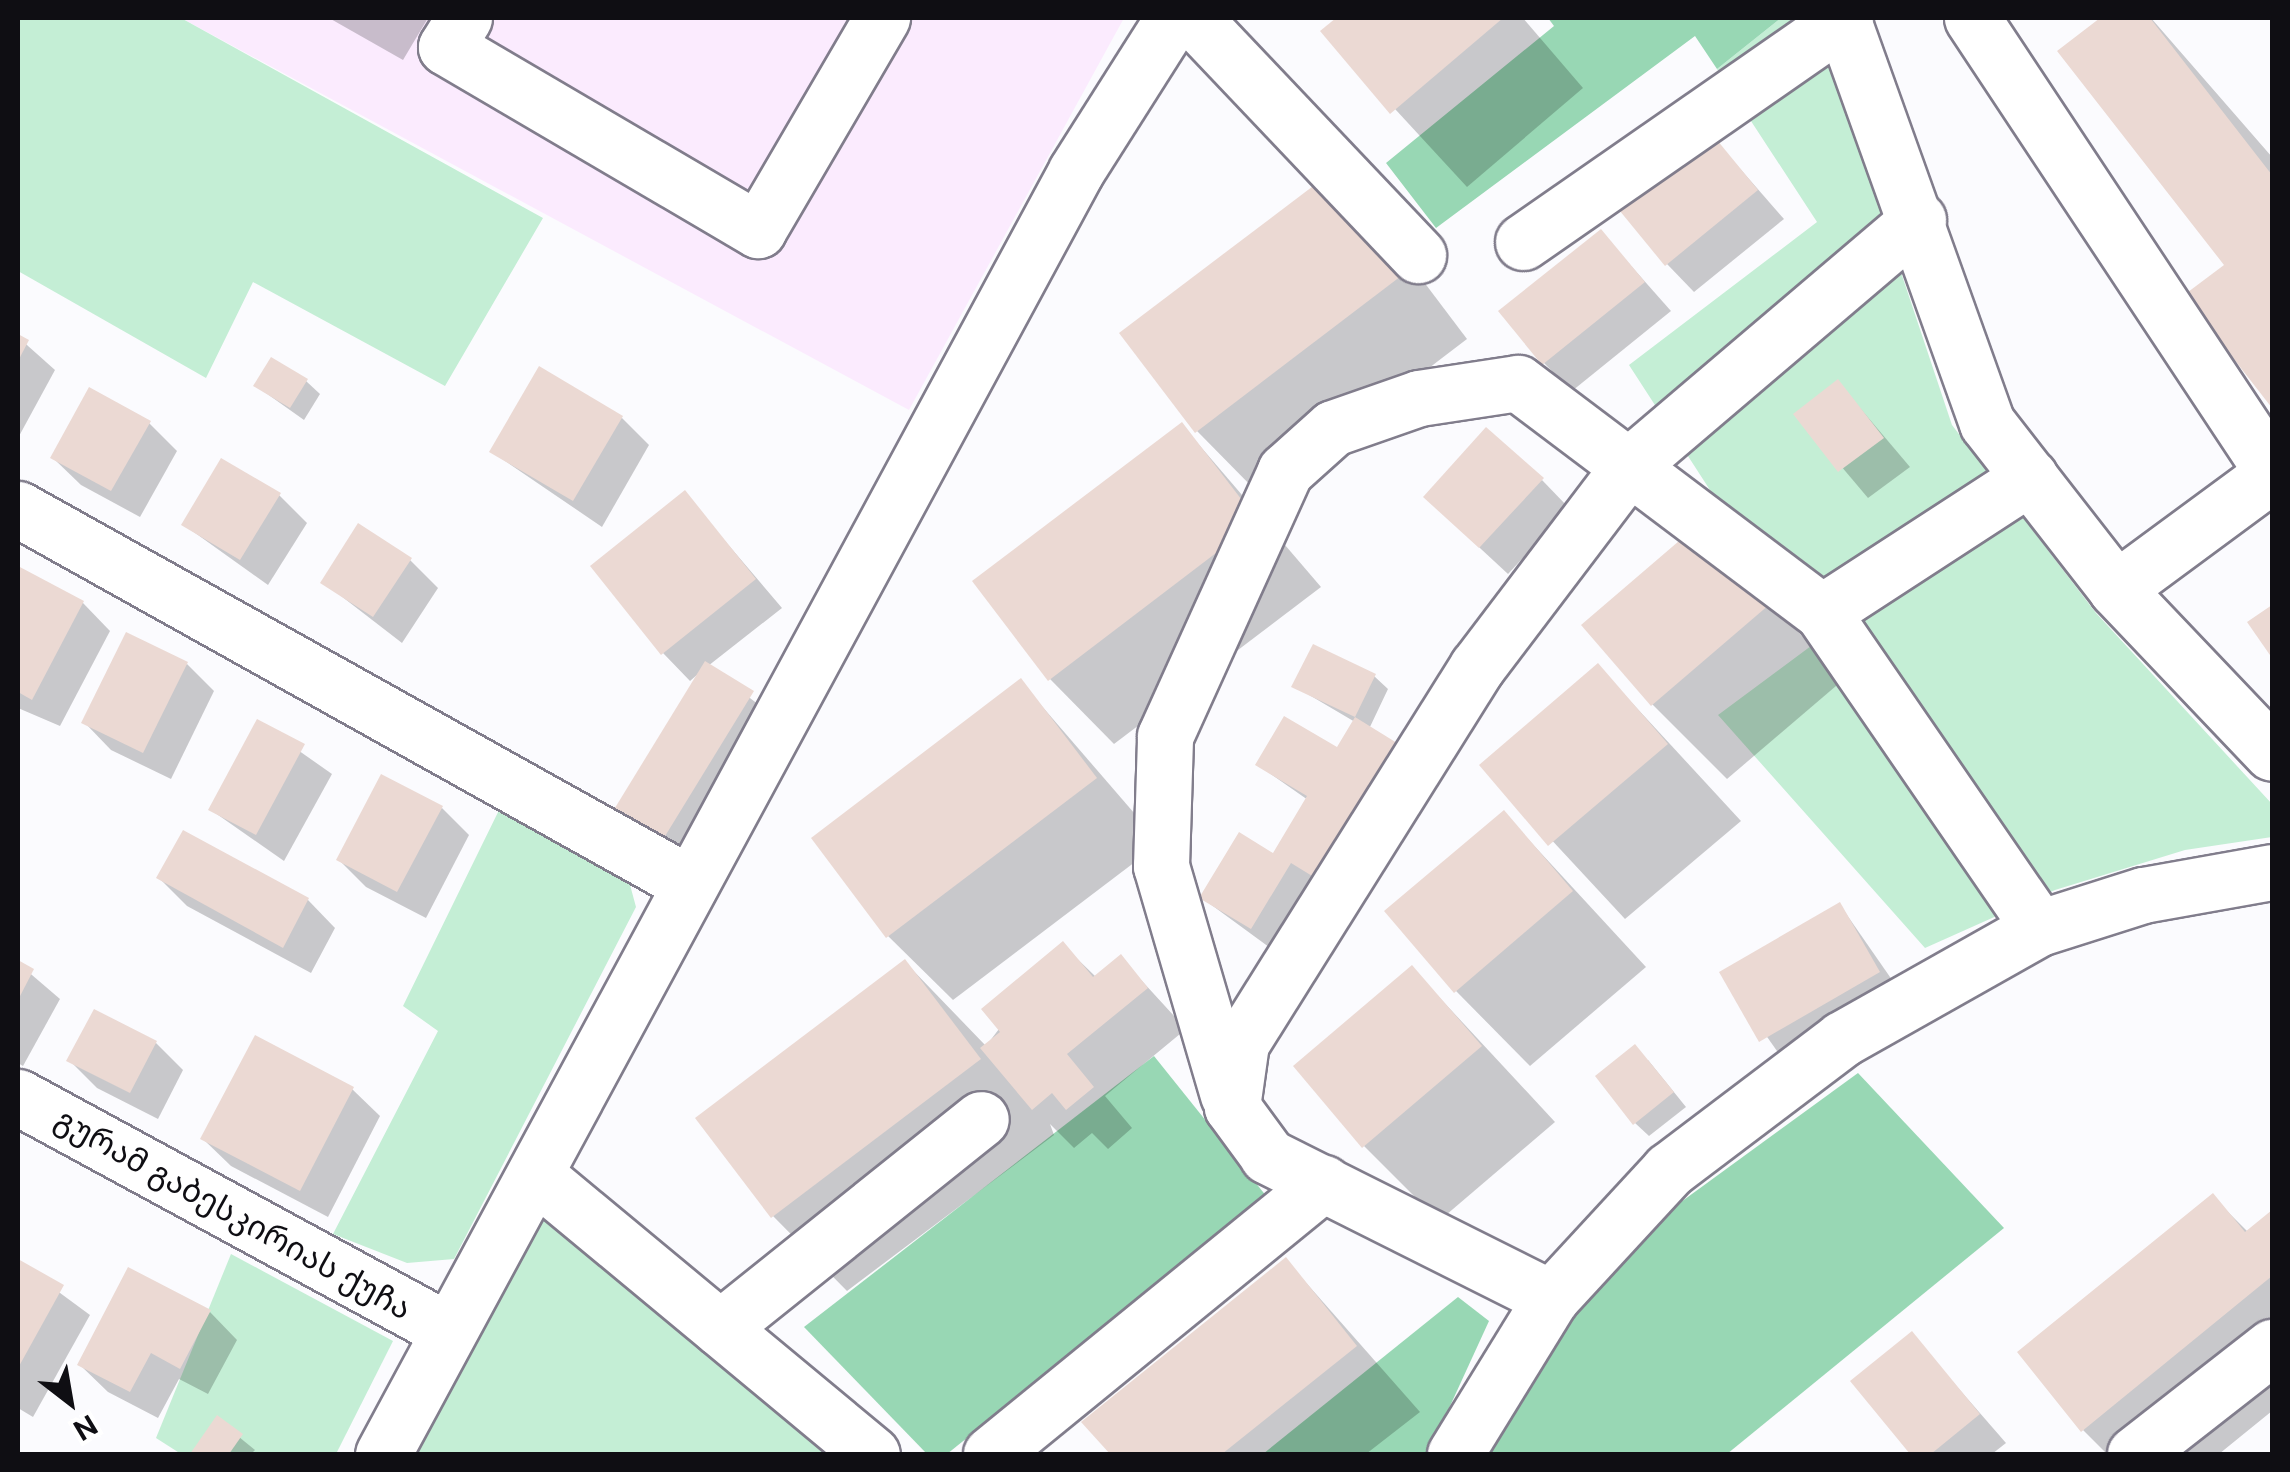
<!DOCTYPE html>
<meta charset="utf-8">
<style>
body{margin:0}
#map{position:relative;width:2290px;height:1472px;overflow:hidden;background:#fbfbfe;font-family:"Public Sans","Noto Sans Georgian",sans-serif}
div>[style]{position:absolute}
.industrial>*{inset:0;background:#fbebfe}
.green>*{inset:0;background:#c4eed5}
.forest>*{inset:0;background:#98d7b4}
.shadow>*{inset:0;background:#0003}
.building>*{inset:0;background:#ebd9d3}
.roads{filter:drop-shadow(2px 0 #817d8c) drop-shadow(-2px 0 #817d8c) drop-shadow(0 2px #817d8c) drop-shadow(0 -2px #817d8c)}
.minor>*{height:55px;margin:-27.5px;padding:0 27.5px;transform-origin:27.5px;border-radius:27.5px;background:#fff}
span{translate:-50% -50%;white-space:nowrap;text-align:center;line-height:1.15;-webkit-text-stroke:10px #fff;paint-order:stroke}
.street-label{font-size:32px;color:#0f0e13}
.frame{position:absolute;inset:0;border:20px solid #0f0e13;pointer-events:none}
.north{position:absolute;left:20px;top:1352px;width:100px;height:100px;-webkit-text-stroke:8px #fff;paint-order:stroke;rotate:149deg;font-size:28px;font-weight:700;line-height:40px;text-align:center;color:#0f0e13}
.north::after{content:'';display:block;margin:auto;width:35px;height:45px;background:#0f0e13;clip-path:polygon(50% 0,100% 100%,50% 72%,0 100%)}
</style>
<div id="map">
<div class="industrial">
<div style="clip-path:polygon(181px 18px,1124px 18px,909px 410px)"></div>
</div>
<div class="green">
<div style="clip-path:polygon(18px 18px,181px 18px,543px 218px,445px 386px,253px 282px,206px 378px,18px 271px)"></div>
<div style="clip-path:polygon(1781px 18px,1804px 18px,1834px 72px,1952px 425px,2096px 613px,2272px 804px,2272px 837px,2185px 850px,2055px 890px,1925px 948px,1718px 715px,1811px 646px,1629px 365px,1817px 222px,1717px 69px)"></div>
<div style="clip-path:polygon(503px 802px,626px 870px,636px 907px,454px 1259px,407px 1263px,333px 1234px,438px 1031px,403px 1006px)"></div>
<div style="clip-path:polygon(544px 1208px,843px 1454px,411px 1454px)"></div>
<div style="clip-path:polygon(231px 1254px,393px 1341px,336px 1454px,181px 1454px,156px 1438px)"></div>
</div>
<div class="forest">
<div style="clip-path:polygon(1548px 18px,1781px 18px,1717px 69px,1695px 36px,1436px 228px,1386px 163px,1554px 26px)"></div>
<div style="clip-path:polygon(1154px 1056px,1267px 1197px,947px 1454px,927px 1454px,804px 1327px)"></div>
<div style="clip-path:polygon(1858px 1073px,2004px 1228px,1727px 1454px,1488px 1454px,1553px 1335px,1681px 1202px)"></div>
<div style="clip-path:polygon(1458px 1297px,1489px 1321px,1428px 1454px,1263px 1454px)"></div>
</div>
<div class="shadow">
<div style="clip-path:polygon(329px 18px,428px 18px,403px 60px)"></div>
<div style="clip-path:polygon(1340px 18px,1523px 18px,1583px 88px,1467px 187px,1324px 32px)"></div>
<div style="clip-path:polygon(2104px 18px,2151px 18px,2272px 157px,2272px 404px,2188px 296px,2228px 265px,2061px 51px)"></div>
<div style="clip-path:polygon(1708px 132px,1784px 219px,1694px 292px,1667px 264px)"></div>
<div style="clip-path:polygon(1601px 232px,1671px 311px,1572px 391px,1544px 363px)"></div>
<div style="clip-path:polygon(1393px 241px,1467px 339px,1261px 496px,1197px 431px)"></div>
<div style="clip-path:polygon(18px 337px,55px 370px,18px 438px)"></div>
<div style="clip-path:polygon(306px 381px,320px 394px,304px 420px,256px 386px)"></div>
<div style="clip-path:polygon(1838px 382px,1910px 467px,1868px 498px,1797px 414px)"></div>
<div style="clip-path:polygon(622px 418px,649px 445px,602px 527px,492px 452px)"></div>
<div style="clip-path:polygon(149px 423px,177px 451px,140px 517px,81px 485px,53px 458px)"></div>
<div style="clip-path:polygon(1182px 425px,1321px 587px,1114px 744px,1050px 679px)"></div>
<div style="clip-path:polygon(1542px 480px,1569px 508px,1508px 574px,1454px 524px)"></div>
<div style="clip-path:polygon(685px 494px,782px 608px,708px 666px,780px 721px,687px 872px,640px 843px,698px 674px,690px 681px,663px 653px)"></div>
<div style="clip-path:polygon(279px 495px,307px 523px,268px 585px,184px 525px)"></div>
<div style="clip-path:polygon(1700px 526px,1843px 680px,1727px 779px,1652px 704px)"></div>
<div style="clip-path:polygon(410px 560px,438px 588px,402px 643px,323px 582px)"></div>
<div style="clip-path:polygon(18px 569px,83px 603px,110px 631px,60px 726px,18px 708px)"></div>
<div style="clip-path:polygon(187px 664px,214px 691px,171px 779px,111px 750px,84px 722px)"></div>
<div style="clip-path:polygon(1598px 666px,1741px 821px,1625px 919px,1482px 765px)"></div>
<div style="clip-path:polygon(1374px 676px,1388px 689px,1369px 729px,1396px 745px,1280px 955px,1202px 898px,1274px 856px,1308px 800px,1258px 765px,1337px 751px,1355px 722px,1294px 686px)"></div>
<div style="clip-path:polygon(1021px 682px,1160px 843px,953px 1000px,888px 936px)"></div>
<div style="clip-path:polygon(258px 722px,332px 774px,284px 861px,211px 810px)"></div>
<div style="clip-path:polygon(442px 808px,469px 835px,426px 918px,366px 887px,339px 860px)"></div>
<div style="clip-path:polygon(1504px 813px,1646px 967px,1530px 1066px,1456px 991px)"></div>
<div style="clip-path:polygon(159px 878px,308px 900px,335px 928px,311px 973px,187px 906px)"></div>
<div style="clip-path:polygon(1840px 905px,1906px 1000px,1789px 1068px,1722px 973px)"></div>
<div style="clip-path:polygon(1063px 945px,1096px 977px,1121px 958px,1186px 1029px,1105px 1096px,1132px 1128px,1108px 1149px,1092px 1133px,1074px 1148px,1050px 1124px,1054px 1135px,847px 1291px,773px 1216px,905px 962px,986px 1046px)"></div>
<div style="clip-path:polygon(18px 963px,60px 999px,23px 1066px,18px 1063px)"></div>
<div style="clip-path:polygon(1412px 968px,1555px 1122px,1439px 1221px,1364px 1146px)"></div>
<div style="clip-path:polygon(156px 1043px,183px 1070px,158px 1119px,97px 1088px,69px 1060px)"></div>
<div style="clip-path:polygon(1648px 1060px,1686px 1107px,1649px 1136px,1635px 1123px)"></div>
<div style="clip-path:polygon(352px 1089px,380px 1116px,328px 1217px,231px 1166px,203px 1139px)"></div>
<div style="clip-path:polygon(2213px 1197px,2248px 1232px,2272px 1213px,2272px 1411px,2219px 1454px,2107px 1454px,2083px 1430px)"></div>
<div style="clip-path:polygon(1286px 1260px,1420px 1412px,1366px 1454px,1114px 1454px,1085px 1422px)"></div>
<div style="clip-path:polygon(18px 1262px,90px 1315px,33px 1417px,18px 1408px)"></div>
<div style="clip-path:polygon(210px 1312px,237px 1340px,208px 1394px,179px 1379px,158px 1418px,108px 1392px,80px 1365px)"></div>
<div style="clip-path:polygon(1912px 1335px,2006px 1443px,1992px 1454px,1913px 1454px,1854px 1382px)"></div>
<div style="clip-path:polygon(217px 1419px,255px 1450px,251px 1454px,193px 1454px)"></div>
</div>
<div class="building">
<div style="clip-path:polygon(1336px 18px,1503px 18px,1390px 114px,1320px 31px)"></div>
<div style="clip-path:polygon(2100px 18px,2150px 18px,2272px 175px,2272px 408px,2184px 295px,2224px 265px,2057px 51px)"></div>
<div style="clip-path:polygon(1708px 129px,1758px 190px,1665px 266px,1615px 205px)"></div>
<div style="clip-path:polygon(1329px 174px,1405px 273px,1195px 433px,1119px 333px)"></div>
<div style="clip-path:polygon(1601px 229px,1645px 282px,1542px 365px,1498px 311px)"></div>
<div style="clip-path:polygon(18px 334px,29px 340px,18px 361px)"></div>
<div style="clip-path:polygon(271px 357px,308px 379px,290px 408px,253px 386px)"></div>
<div style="clip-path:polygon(539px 366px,623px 416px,573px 501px,489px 452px)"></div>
<div style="clip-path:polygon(1838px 379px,1884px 438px,1838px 472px,1793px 414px)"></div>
<div style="clip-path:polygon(89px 387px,151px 421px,111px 491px,50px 458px)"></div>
<div style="clip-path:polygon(1182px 422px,1258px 521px,1048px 681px,972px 581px)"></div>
<div style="clip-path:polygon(1486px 427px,1544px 478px,1479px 548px,1423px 497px)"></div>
<div style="clip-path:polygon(221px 458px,281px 493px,240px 560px,181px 525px)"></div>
<div style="clip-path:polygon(685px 490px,756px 579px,661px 655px,590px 566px)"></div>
<div style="clip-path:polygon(358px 523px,412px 558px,373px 617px,320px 583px)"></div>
<div style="clip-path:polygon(1700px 523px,1770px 604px,1651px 706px,1581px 625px)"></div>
<div style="clip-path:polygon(18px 566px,84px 601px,32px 700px,18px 692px)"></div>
<div style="clip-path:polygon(2272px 605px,2272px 658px,2247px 622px)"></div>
<div style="clip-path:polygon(126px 632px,188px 662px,143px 753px,81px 723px)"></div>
<div style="clip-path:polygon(1313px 644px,1376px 674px,1355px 717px,1291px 687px)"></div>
<div style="clip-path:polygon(705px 661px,754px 691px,659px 846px,610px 816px)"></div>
<div style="clip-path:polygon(1598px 663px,1668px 744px,1548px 846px,1479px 765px)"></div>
<div style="clip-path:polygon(1021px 678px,1097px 778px,886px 938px,811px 838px)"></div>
<div style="clip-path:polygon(1284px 716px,1337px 747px,1355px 717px,1397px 743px,1317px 879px,1291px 863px,1251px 929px,1199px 898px,1239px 832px,1273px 853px,1307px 796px,1255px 765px)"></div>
<div style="clip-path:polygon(257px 719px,305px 744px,256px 835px,208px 810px)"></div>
<div style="clip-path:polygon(381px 774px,443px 806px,397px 892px,336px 860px)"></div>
<div style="clip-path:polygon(1504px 810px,1573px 891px,1454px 993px,1384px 911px)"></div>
<div style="clip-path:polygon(183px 830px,309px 898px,283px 948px,156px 878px)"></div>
<div style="clip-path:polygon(1840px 902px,1880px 972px,1759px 1042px,1719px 972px)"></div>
<div style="clip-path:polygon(1063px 941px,1093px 977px,1121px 954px,1148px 988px,1067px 1054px,1094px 1087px,1066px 1110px,1052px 1093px,1032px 1110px,980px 1048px,1000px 1032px,981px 1009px)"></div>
<div style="clip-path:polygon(905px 959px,981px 1059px,771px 1218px,695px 1118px)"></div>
<div style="clip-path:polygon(18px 960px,34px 969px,18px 1000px)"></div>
<div style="clip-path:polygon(1412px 965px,1482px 1046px,1362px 1148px,1293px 1066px)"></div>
<div style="clip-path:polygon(94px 1009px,157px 1041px,130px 1093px,66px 1061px)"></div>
<div style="clip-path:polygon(255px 1035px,354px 1087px,300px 1191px,200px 1139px)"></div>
<div style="clip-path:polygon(1635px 1044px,1674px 1092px,1633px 1125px,1595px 1076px)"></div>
<div style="clip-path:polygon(2213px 1193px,2245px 1232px,2272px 1210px,2272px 1276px,2081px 1432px,2017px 1352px)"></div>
<div style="clip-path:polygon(1286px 1257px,1357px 1346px,1222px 1454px,1110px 1454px,1081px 1422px)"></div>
<div style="clip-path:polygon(18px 1259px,64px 1285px,18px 1368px)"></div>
<div style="clip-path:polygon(128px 1267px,211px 1310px,180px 1369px,151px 1353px,130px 1392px,77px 1365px)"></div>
<div style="clip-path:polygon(1912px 1331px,1980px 1414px,1931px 1454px,1910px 1454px,1850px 1381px)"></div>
<div style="clip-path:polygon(217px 1415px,243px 1434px,229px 1454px,190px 1454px)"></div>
</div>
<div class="roads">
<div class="minor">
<div style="left:464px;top:18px;width:34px;rotate:122deg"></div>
<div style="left:446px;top:47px;width:362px;rotate:30.4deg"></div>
<div style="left:758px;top:230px;width:246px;rotate:-59.7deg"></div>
<div style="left:1193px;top:18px;width:327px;rotate:46.5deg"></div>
<div style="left:1842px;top:18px;width:430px;rotate:70.3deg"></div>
<div style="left:1987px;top:423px;width:210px;rotate:52.1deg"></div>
<div style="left:2116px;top:589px;width:226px;rotate:46.4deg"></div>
<div style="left:1972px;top:18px;width:543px;rotate:56.49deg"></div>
<div style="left:1523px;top:242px;width:392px;rotate:-34.8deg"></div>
<div style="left:2030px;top:477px;width:248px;rotate:147deg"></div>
<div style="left:1822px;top:612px;width:383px;rotate:55.5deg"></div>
<div style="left:18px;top:509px;width:770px;rotate:29.16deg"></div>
<div style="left:2116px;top:589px;width:194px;rotate:-36.4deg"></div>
<div style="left:1228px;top:1095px;width:239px;rotate:-106.3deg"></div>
<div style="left:1161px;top:866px;width:130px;rotate:-88.2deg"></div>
<div style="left:1165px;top:736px;width:291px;rotate:-65.6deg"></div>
<div style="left:1285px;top:471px;width:64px;rotate:-41.9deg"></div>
<div style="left:1333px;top:428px;width:91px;rotate:-19.2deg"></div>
<div style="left:1419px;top:398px;width:100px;rotate:-8.6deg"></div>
<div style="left:1518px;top:383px;width:381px;rotate:37deg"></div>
<div style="left:18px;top:1097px;width:490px;rotate:28.5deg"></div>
<div style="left:538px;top:1177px;width:434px;rotate:39.7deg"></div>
<div style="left:1551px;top:1298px;width:317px;rotate:-153.4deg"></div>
<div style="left:1268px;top:1156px;width:61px;rotate:-126.3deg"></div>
<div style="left:1232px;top:1107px;width:65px;rotate:-82deg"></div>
<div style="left:1241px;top:1043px;width:444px;rotate:-57.9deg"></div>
<div style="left:1477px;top:667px;width:255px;rotate:-52.8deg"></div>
<div style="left:1631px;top:464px;width:377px;rotate:-40.4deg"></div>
<div style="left:720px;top:1328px;width:334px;rotate:-38.7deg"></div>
<div style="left:383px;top:1454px;width:1458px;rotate:-61.62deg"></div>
<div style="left:1076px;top:171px;width:181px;rotate:-57.6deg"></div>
<div style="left:991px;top:1454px;width:429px;rotate:-39.2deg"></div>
<div style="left:1455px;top:1454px;width:183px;rotate:-58.4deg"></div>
<div style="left:1551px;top:1298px;width:174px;rotate:-47.3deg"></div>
<div style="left:1669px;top:1170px;width:217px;rotate:-37.1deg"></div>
<div style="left:1842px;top:1039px;width:226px;rotate:-29.4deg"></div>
<div style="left:2039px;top:928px;width:109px;rotate:-17.6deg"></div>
<div style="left:2143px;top:895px;width:131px;rotate:-10.1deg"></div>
<div style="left:2135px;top:1454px;width:174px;rotate:-38deg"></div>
</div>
</div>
<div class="street-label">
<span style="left:233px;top:1214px;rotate:29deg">გურამ გაბესკირიას ქუჩა</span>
</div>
<div class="frame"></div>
<div class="north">N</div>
</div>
